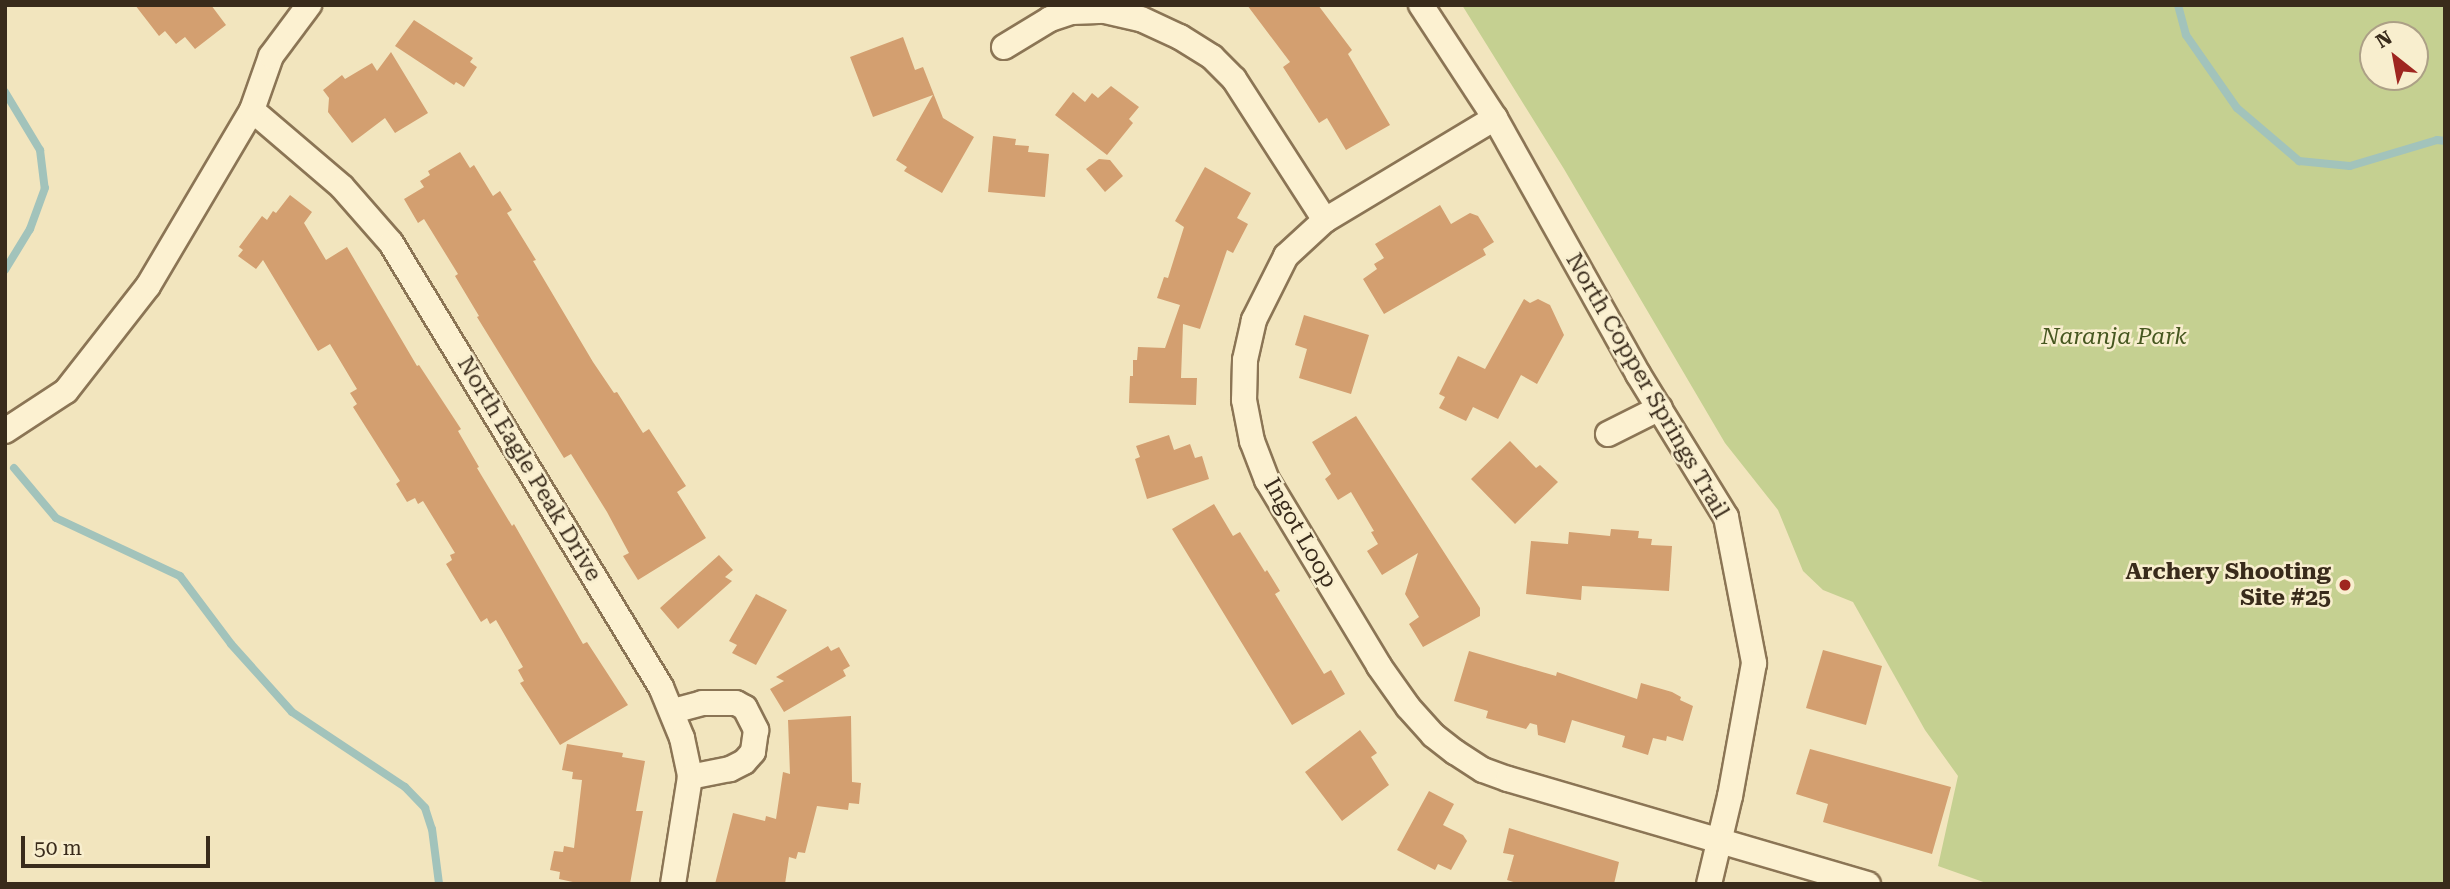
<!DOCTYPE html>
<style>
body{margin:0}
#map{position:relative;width:2450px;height:889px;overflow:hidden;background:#f2e5be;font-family:"Roboto Serif",serif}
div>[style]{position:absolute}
.green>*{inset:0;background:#c5d091}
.stream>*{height:8px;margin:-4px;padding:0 4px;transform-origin:4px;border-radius:4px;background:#a2c3bb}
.building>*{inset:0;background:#d39f70}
.roads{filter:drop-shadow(2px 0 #8b7555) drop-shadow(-2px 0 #8b7555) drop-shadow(0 2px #8b7555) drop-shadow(0 -2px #8b7555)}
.minor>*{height:24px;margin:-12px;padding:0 12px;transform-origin:12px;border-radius:12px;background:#fcf1d1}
.dots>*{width:19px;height:19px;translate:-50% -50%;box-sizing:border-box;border:4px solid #f8eece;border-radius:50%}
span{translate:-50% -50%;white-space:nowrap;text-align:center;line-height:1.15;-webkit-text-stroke:5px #f8eece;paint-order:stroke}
.park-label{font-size:23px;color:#465720;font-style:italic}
.street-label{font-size:23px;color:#392b1b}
.poi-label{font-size:23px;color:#392b1b;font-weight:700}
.right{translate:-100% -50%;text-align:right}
.frame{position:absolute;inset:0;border:7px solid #392b1b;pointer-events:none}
.north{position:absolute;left:2359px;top:21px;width:70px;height:70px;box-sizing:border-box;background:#f8eece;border:2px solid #aca086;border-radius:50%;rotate:329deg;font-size:19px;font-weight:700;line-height:28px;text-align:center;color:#392b1b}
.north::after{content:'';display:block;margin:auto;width:24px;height:32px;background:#9f2620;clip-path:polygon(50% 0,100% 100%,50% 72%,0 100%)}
.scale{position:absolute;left:21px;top:836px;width:189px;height:32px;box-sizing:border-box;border:4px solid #392b1b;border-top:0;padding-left:9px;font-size:21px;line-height:24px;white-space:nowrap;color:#392b1b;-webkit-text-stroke:5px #f8eece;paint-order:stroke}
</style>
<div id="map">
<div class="green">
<div style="clip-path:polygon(evenodd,1462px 5px,2445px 5px,2445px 884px,1989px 884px,1938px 866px,1958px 776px,1925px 730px,1853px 602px,1823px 590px,1803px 571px,1778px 510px,1725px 443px,1564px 169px,1462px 5px,2373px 35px,2415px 35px,2415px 77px,2373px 77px,2373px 35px)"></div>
</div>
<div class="stream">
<div style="left:2178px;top:5px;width:31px;rotate:75deg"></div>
<div style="left:2186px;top:35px;width:89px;rotate:55.1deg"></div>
<div style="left:2237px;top:108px;width:82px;rotate:40.5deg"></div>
<div style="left:2299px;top:161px;width:51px;rotate:5.6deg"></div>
<div style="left:2350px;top:166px;width:91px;rotate:-16.6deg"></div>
<div style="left:2437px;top:140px;width:8px;rotate:7deg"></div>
<div style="left:5px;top:92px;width:68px;rotate:58.9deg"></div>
<div style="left:40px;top:150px;width:38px;rotate:83deg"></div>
<div style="left:45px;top:188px;width:44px;rotate:110.1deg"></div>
<div style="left:30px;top:229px;width:48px;rotate:121.4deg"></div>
<div style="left:14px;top:468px;width:65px;rotate:50deg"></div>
<div style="left:56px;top:518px;width:137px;rotate:25.1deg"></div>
<div style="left:180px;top:576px;width:85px;rotate:53.1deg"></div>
<div style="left:231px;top:644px;width:91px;rotate:48.1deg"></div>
<div style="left:292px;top:712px;width:136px;rotate:33.6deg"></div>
<div style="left:405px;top:787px;width:29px;rotate:46deg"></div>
<div style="left:425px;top:808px;width:22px;rotate:72deg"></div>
<div style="left:432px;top:829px;width:55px;rotate:82.7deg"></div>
</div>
<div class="building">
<div style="clip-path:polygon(135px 5px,211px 5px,226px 25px,195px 49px,185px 37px,176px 44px,165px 31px,159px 36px)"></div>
<div style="clip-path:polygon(1247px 5px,1318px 5px,1352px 50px,1348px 54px,1390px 125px,1346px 150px,1327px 118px,1319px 123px,1283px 67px,1290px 62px)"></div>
<div style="clip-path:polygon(414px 20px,473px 58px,470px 62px,477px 67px,464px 87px,456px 82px,454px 85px,395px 46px)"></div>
<div style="clip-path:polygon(903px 37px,915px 70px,923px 67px,943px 118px,974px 137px,942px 193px,904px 171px,907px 167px,896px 160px,933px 95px,873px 117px,850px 57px)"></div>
<div style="clip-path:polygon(391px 52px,428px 113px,395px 133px,385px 118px,352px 143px,328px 112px,329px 98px,323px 90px,342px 75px,345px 79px,372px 63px,377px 71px)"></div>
<div style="clip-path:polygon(1111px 86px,1139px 107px,1129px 119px,1133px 123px,1107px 155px,1055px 115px,1073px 92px,1085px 102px,1092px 93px,1098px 98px)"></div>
<div style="clip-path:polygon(993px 136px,1016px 139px,1015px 145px,1029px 146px,1028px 152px,1049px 154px,1045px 197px,988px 192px)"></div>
<div style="clip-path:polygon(460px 152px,470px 168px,474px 165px,493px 196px,500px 191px,512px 210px,507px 213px,536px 260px,533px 261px,593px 362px,614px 393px,617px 392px,643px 433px,649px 429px,686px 486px,677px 492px,706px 538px,638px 580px,623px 556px,629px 553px,607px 512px,571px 454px,564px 458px,477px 317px,479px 316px,455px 276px,458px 274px,424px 219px,418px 223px,404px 199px,424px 187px,420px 181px,430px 175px,428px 171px)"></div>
<div style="clip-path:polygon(1099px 159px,1110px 160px,1123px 176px,1105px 192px,1086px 169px)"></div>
<div style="clip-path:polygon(1205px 167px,1251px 193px,1237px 218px,1248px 224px,1233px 253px,1227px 250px,1200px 329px,1183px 324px,1181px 378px,1197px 378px,1196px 405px,1129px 403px,1130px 376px,1133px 376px,1133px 360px,1137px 360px,1138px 347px,1165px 348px,1180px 305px,1157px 298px,1164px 277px,1168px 278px,1184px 227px,1175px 221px)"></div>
<div style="clip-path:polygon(290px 195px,312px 212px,304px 223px,326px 260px,347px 247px,417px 366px,419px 365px,461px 429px,458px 431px,479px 467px,477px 468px,512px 526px,514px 524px,583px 644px,587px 642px,628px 705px,560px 745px,520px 683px,524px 681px,518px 670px,523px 667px,496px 620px,490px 624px,487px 618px,481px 622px,446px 564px,452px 560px,450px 555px,455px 553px,423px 501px,418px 504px,415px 498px,407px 502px,396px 484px,400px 481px,353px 407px,357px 404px,350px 393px,357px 389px,330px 344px,318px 351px,263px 260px,256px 269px,238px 256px,243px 250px,239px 247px,262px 216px,267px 220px,273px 211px,276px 213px)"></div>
<div style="clip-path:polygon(1440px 205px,1451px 224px,1470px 213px,1478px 216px,1494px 242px,1483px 249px,1486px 255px,1384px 314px,1363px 279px,1377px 269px,1374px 264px,1384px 258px,1375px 244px)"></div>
<div style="clip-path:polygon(1524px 299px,1530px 303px,1538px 299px,1550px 305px,1564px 335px,1537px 384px,1521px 375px,1498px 419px,1473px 407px,1466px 421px,1439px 408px,1445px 397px,1439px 394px,1458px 356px,1485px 369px)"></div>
<div style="clip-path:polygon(1304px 315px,1369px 335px,1351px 394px,1299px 378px,1307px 349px,1295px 345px)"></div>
<div style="clip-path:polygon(1356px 416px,1480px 608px,1480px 616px,1423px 647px,1409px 624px,1419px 617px,1405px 594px,1418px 553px,1382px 575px,1367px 551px,1378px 544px,1371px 532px,1374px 531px,1351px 492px,1338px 500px,1325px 479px,1331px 474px,1312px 442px)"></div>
<div style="clip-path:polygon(1169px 435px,1174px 450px,1190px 444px,1195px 458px,1202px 456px,1209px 479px,1147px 499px,1135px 459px,1140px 457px,1136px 446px)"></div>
<div style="clip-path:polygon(1510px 441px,1536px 468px,1540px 465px,1558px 482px,1515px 524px,1471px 479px)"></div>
<div style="clip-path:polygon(1214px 504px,1233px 536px,1240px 532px,1265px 572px,1267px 570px,1280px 591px,1275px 594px,1324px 674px,1331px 670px,1345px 694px,1292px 725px,1172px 529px)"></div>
<div style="clip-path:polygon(1611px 529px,1639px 531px,1638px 538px,1652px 539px,1651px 545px,1672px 546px,1669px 591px,1582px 586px,1581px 600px,1526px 594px,1531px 541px,1568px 544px,1569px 532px,1610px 536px)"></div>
<div style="clip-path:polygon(719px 555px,733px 570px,725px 577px,732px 581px,678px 629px,660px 608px)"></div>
<div style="clip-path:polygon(756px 594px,787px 610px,756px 665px,732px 653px,737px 645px,729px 641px)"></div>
<div style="clip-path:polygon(828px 646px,831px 651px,839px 647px,850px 666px,843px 670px,846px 676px,784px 712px,770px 689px,784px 681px,776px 677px)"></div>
<div style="clip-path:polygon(1823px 650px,1882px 666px,1866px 725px,1806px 708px)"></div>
<div style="clip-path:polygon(1469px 651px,1556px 676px,1557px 672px,1637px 699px,1641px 683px,1672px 692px,1681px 697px,1680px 700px,1693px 706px,1683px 741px,1667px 736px,1666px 741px,1653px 738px,1648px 755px,1622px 747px,1625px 736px,1572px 720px,1565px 743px,1538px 735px,1537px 725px,1530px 723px,1526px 729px,1486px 718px,1488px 711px,1454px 701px)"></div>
<div style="clip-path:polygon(851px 716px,852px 782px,861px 783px,859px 804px,849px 803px,848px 810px,817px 806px,805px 853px,798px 852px,796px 859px,789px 857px,785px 884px,715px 884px,733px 813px,765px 821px,766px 816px,776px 819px,783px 772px,790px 774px,788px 720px)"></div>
<div style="clip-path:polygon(1360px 730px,1377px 753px,1371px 757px,1389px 785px,1342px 821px,1305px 772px)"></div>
<div style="clip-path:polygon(567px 744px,623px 753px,622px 757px,645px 761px,636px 811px,643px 811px,630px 884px,582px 884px,559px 879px,560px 872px,550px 870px,554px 851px,563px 852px,564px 846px,574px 848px,582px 780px,572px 779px,573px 772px,562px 770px)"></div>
<div style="clip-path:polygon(1810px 749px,1951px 787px,1932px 854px,1823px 822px,1828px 804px,1796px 794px)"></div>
<div style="clip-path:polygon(1429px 791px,1454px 804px,1443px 825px,1463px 835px,1467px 841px,1451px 870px,1438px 864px,1435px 870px,1397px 850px)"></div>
<div style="clip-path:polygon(1509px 828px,1619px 862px,1614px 884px,1520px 884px,1507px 880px,1514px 855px,1503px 853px)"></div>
</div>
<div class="roads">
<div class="minor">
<div style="left:1421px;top:5px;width:135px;rotate:56.8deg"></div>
<div style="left:1495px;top:118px;width:293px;rotate:60.8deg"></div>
<div style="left:1638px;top:374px;width:168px;rotate:58.4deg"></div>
<div style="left:1726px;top:517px;width:149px;rotate:79.1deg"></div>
<div style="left:1754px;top:663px;width:135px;rotate:100.2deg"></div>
<div style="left:1730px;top:796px;width:90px;rotate:103.4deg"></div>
<div style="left:1004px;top:47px;width:54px;rotate:-31.3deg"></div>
<div style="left:1050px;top:19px;width:23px;rotate:-18deg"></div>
<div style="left:1072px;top:12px;width:33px;rotate:-2deg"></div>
<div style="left:1105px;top:11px;width:37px;rotate:13deg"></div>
<div style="left:1141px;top:19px;width:43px;rotate:24.8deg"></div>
<div style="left:1180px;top:37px;width:38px;rotate:32deg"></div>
<div style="left:1212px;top:57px;width:31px;rotate:45deg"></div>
<div style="left:1234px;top:79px;width:168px;rotate:57.2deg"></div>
<div style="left:252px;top:110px;width:118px;rotate:40.5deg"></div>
<div style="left:342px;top:187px;width:74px;rotate:48.8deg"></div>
<div style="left:391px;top:243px;width:520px;rotate:58.7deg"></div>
<div style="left:661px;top:687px;width:55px;rotate:67.6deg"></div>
<div style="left:682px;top:738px;width:40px;rotate:78deg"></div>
<div style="left:690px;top:777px;width:108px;rotate:99deg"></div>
<div style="left:1495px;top:118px;width:198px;rotate:149deg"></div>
<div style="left:1325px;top:220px;width:53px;rotate:137.3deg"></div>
<div style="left:1286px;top:256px;width:72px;rotate:116.6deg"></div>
<div style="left:1254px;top:320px;width:41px;rotate:102.7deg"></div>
<div style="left:1245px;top:360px;width:40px;rotate:91.4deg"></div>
<div style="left:1244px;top:400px;width:42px;rotate:79deg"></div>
<div style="left:1252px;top:441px;width:42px;rotate:69deg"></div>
<div style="left:1267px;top:480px;width:217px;rotate:58.9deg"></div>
<div style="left:1379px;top:666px;width:50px;rotate:54.7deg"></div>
<div style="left:1408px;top:707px;width:38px;rotate:48deg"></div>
<div style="left:1433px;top:735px;width:28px;rotate:38deg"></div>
<div style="left:1455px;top:752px;width:33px;rotate:33deg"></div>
<div style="left:1483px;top:770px;width:27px;rotate:20deg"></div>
<div style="left:1508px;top:779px;width:375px;rotate:16.3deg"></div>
<div style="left:5px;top:431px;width:73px;rotate:-33.3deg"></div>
<div style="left:66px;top:391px;width:133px;rotate:-52deg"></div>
<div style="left:148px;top:286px;width:204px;rotate:-59.4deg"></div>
<div style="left:252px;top:110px;width:57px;rotate:-70.6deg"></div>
<div style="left:271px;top:56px;width:64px;rotate:-53.3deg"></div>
<div style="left:1608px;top:434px;width:58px;rotate:-26.6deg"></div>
<div style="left:673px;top:711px;width:30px;rotate:-15deg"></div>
<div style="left:702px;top:703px;width:34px"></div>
<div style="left:736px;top:703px;width:10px;rotate:29deg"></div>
<div style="left:745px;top:708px;width:25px;rotate:63deg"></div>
<div style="left:756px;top:730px;width:22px;rotate:98deg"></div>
<div style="left:753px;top:752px;width:13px;rotate:132deg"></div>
<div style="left:744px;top:762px;width:16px;rotate:153deg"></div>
<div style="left:730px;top:769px;width:41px;rotate:168.7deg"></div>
</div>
</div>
<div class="dots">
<div style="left:2345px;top:585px;background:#9f2620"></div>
</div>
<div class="park-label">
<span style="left:2114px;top:337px">Naranja Park</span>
</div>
<div class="street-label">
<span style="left:1647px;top:386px;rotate:60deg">North Copper Springs Trail</span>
<span style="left:529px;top:469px;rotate:59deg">North Eagle Peak Drive</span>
<span style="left:1300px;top:533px;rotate:60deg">Ingot Loop</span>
</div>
<div class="poi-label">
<span class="right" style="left:2331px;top:585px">Archery Shooting<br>Site #25</span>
</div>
<div class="frame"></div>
<div class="north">N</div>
<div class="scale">50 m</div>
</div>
